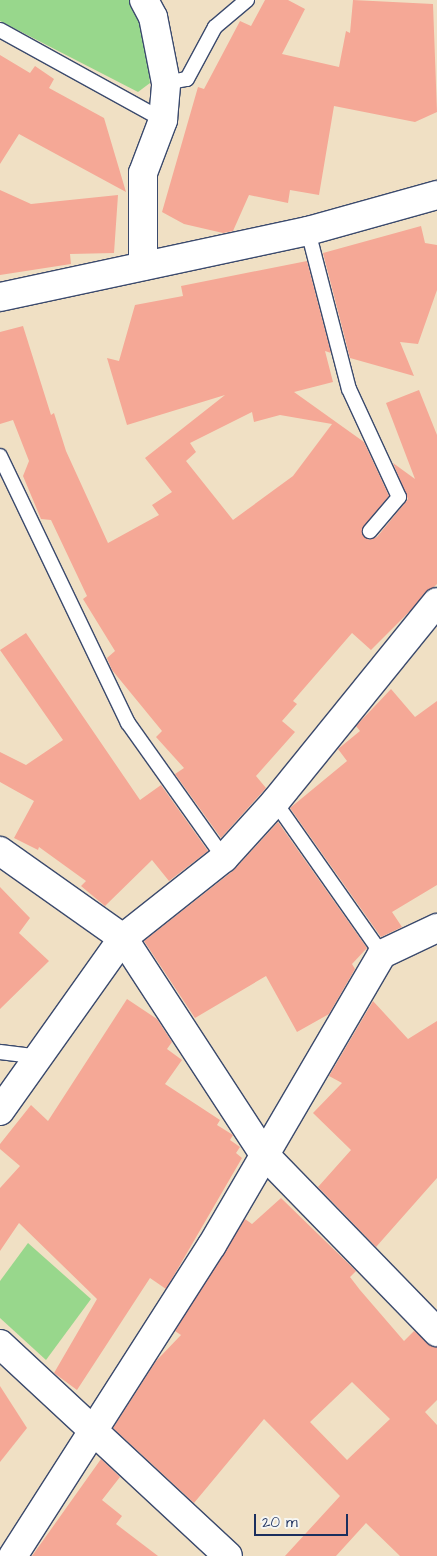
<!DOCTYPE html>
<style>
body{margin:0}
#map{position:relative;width:437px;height:1556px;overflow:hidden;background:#f0e0c4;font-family:"Architects Daughter",sans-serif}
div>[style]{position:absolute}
.green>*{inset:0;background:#98d78c}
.building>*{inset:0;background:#f5a896}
.roads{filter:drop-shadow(1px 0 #3b4a6d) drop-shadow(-1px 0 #3b4a6d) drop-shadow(0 1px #3b4a6d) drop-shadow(0 -1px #3b4a6d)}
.lane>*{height:14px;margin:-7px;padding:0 7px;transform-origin:7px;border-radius:7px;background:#fff}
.street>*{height:28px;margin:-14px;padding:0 14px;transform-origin:14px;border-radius:14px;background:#fff}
.secondary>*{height:28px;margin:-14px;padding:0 14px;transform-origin:14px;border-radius:14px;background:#fff}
span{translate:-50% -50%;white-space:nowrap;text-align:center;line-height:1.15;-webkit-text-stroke:4px #f6f6f2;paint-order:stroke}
.scale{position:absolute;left:254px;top:1514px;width:94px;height:22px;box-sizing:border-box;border:2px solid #1b2f5e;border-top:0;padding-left:6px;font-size:15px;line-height:18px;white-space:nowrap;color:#1b2f5e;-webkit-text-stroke:4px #f6f6f2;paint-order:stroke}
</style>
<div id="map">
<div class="green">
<div style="clip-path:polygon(0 0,131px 0,144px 29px,150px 83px,138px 92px,0 21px)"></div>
<div style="clip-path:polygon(28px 1243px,91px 1299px,46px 1360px,0 1318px,0 1281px)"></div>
</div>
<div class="building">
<div style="clip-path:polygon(265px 0,288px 0,305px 9px,282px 54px,339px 67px,346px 31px,350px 33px,353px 0,433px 4px,437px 112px,415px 122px,334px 106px,319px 195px,290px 190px,288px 203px,249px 195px,233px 231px,223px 233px,184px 224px,162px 212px,198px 87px,204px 89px,240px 21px,251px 26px)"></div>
<div style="clip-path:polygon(0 55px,30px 73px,35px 66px,54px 79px,49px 88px,104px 118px,126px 192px,19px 134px,0 164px)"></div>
<div style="clip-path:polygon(0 190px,31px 204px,118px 195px,114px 253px,70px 254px,71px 264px,0 275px)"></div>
<div style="clip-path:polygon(421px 226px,425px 243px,437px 245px,437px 290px,418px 344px,400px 342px,414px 376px,350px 358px,323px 253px)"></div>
<div style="clip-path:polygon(evenodd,307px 261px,331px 353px,325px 351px,333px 382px,294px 392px,364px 442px,389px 496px,362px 529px,369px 540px,377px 537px,408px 499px,393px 463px,415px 479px,386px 403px,419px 390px,437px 435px,437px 584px,371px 650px,352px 633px,293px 701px,297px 704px,282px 721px,295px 732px,256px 776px,266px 788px,221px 838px,175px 774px,184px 768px,156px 737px,162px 731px,112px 670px,107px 658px,115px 651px,83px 599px,87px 596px,51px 520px,41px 519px,23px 476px,29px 461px,13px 420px,0 424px,0 332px,23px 326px,51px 415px,54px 413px,66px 451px,108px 543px,159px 515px,152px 505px,172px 492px,145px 458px,225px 395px,127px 425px,107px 358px,119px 361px,135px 305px,183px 296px,181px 286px,307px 261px,252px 412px,254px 422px,280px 415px,332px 424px,293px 476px,233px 520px,186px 461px,196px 452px,190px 443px,252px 412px)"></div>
<div style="clip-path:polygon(26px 633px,140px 800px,161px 785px,208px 851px,169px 881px,152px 860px,105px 906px,81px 886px,86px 881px,39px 847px,38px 850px,14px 838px,34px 801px,0 782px,0 752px,26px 765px,63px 740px,0 650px)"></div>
<div style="clip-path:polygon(391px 689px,415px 717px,437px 701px,437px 885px,392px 912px,402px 927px,381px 937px,290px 808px,347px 761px,338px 749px,360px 731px,356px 726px)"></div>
<div style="clip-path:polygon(278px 822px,367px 948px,352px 964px,355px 969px,329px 1014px,297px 1032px,266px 976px,195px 1018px,144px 941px,234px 870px)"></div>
<div style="clip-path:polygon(0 887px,30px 918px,19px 933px,49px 961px,0 1009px)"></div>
<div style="clip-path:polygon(127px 999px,157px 1019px,172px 1042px,167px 1049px,182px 1060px,165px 1084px,220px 1120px,217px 1125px,233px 1135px,230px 1140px,240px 1147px,236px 1153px,242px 1158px,166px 1289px,150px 1278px,77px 1390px,54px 1373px,97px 1299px,19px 1223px,0 1251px,0 1188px,20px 1166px,0 1149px,0 1144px,31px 1105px,48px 1121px)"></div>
<div style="clip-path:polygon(373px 1001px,408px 1039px,437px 1021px,437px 1178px,376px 1247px,318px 1187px,351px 1150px,313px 1113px,342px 1083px,329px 1076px)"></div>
<div style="clip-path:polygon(evenodd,281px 1198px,356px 1271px,350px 1277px,360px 1290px,404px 1341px,414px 1331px,437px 1347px,437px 1400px,425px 1412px,437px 1425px,437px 1556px,400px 1556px,366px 1523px,336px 1556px,285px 1556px,340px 1496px,264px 1419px,194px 1503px,113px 1428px,156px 1361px,181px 1335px,175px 1331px,245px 1219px,252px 1224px,281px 1198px,352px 1382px,390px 1419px,347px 1460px,310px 1422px,352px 1382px)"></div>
<div style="clip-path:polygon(0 1386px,27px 1428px,0 1462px)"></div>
<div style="clip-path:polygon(101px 1459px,120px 1477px,102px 1500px,122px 1516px,116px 1524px,158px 1556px,32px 1556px)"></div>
</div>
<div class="roads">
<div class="lane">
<div style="left:0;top:30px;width:186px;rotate:28.9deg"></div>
<div style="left:166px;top:83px;width:21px;rotate:-11deg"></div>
<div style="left:187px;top:79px;width:59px;rotate:-61.7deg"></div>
<div style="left:215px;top:27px;width:42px;rotate:-40.2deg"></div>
<div style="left:308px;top:231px;width:163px;rotate:75.5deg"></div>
<div style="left:349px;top:389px;width:119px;rotate:65.2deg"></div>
<div style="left:399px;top:497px;width:45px;rotate:130.5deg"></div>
<div style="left:0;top:456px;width:296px;rotate:64.4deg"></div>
<div style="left:128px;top:723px;width:166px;rotate:54.6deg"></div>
<div style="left:275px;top:802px;width:186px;rotate:54.9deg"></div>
<div style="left:0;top:1052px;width:40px;rotate:7.1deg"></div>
</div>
<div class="street">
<div style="left:143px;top:266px;width:93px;rotate:-90deg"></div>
<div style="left:143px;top:173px;width:57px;rotate:-69.3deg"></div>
<div style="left:163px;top:120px;width:37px;rotate:-85deg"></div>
<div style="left:166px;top:83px;width:67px;rotate:-101.1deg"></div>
<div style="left:153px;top:17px;width:19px;rotate:-118deg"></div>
<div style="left:0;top:851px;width:151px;rotate:35.3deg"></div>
<div style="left:123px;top:938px;width:257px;rotate:56.9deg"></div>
<div style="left:263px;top:1153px;width:250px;rotate:45.8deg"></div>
<div style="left:0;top:1111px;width:212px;rotate:-54.6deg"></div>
<div style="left:123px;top:938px;width:129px;rotate:-38.4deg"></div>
<div style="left:224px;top:858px;width:76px;rotate:-47.7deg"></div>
<div style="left:275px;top:802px;width:257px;rotate:-51deg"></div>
<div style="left:0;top:1344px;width:311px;rotate:42.9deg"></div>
<div style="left:13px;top:1556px;width:369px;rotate:-57.4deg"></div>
<div style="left:212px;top:1245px;width:337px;rotate:-59.7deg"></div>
<div style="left:382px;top:954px;width:61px;rotate:-25.3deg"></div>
</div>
<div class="secondary">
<div style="left:0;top:297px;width:315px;rotate:-12.1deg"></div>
<div style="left:308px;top:231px;width:134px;rotate:-15.6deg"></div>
</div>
</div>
<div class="scale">20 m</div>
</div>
